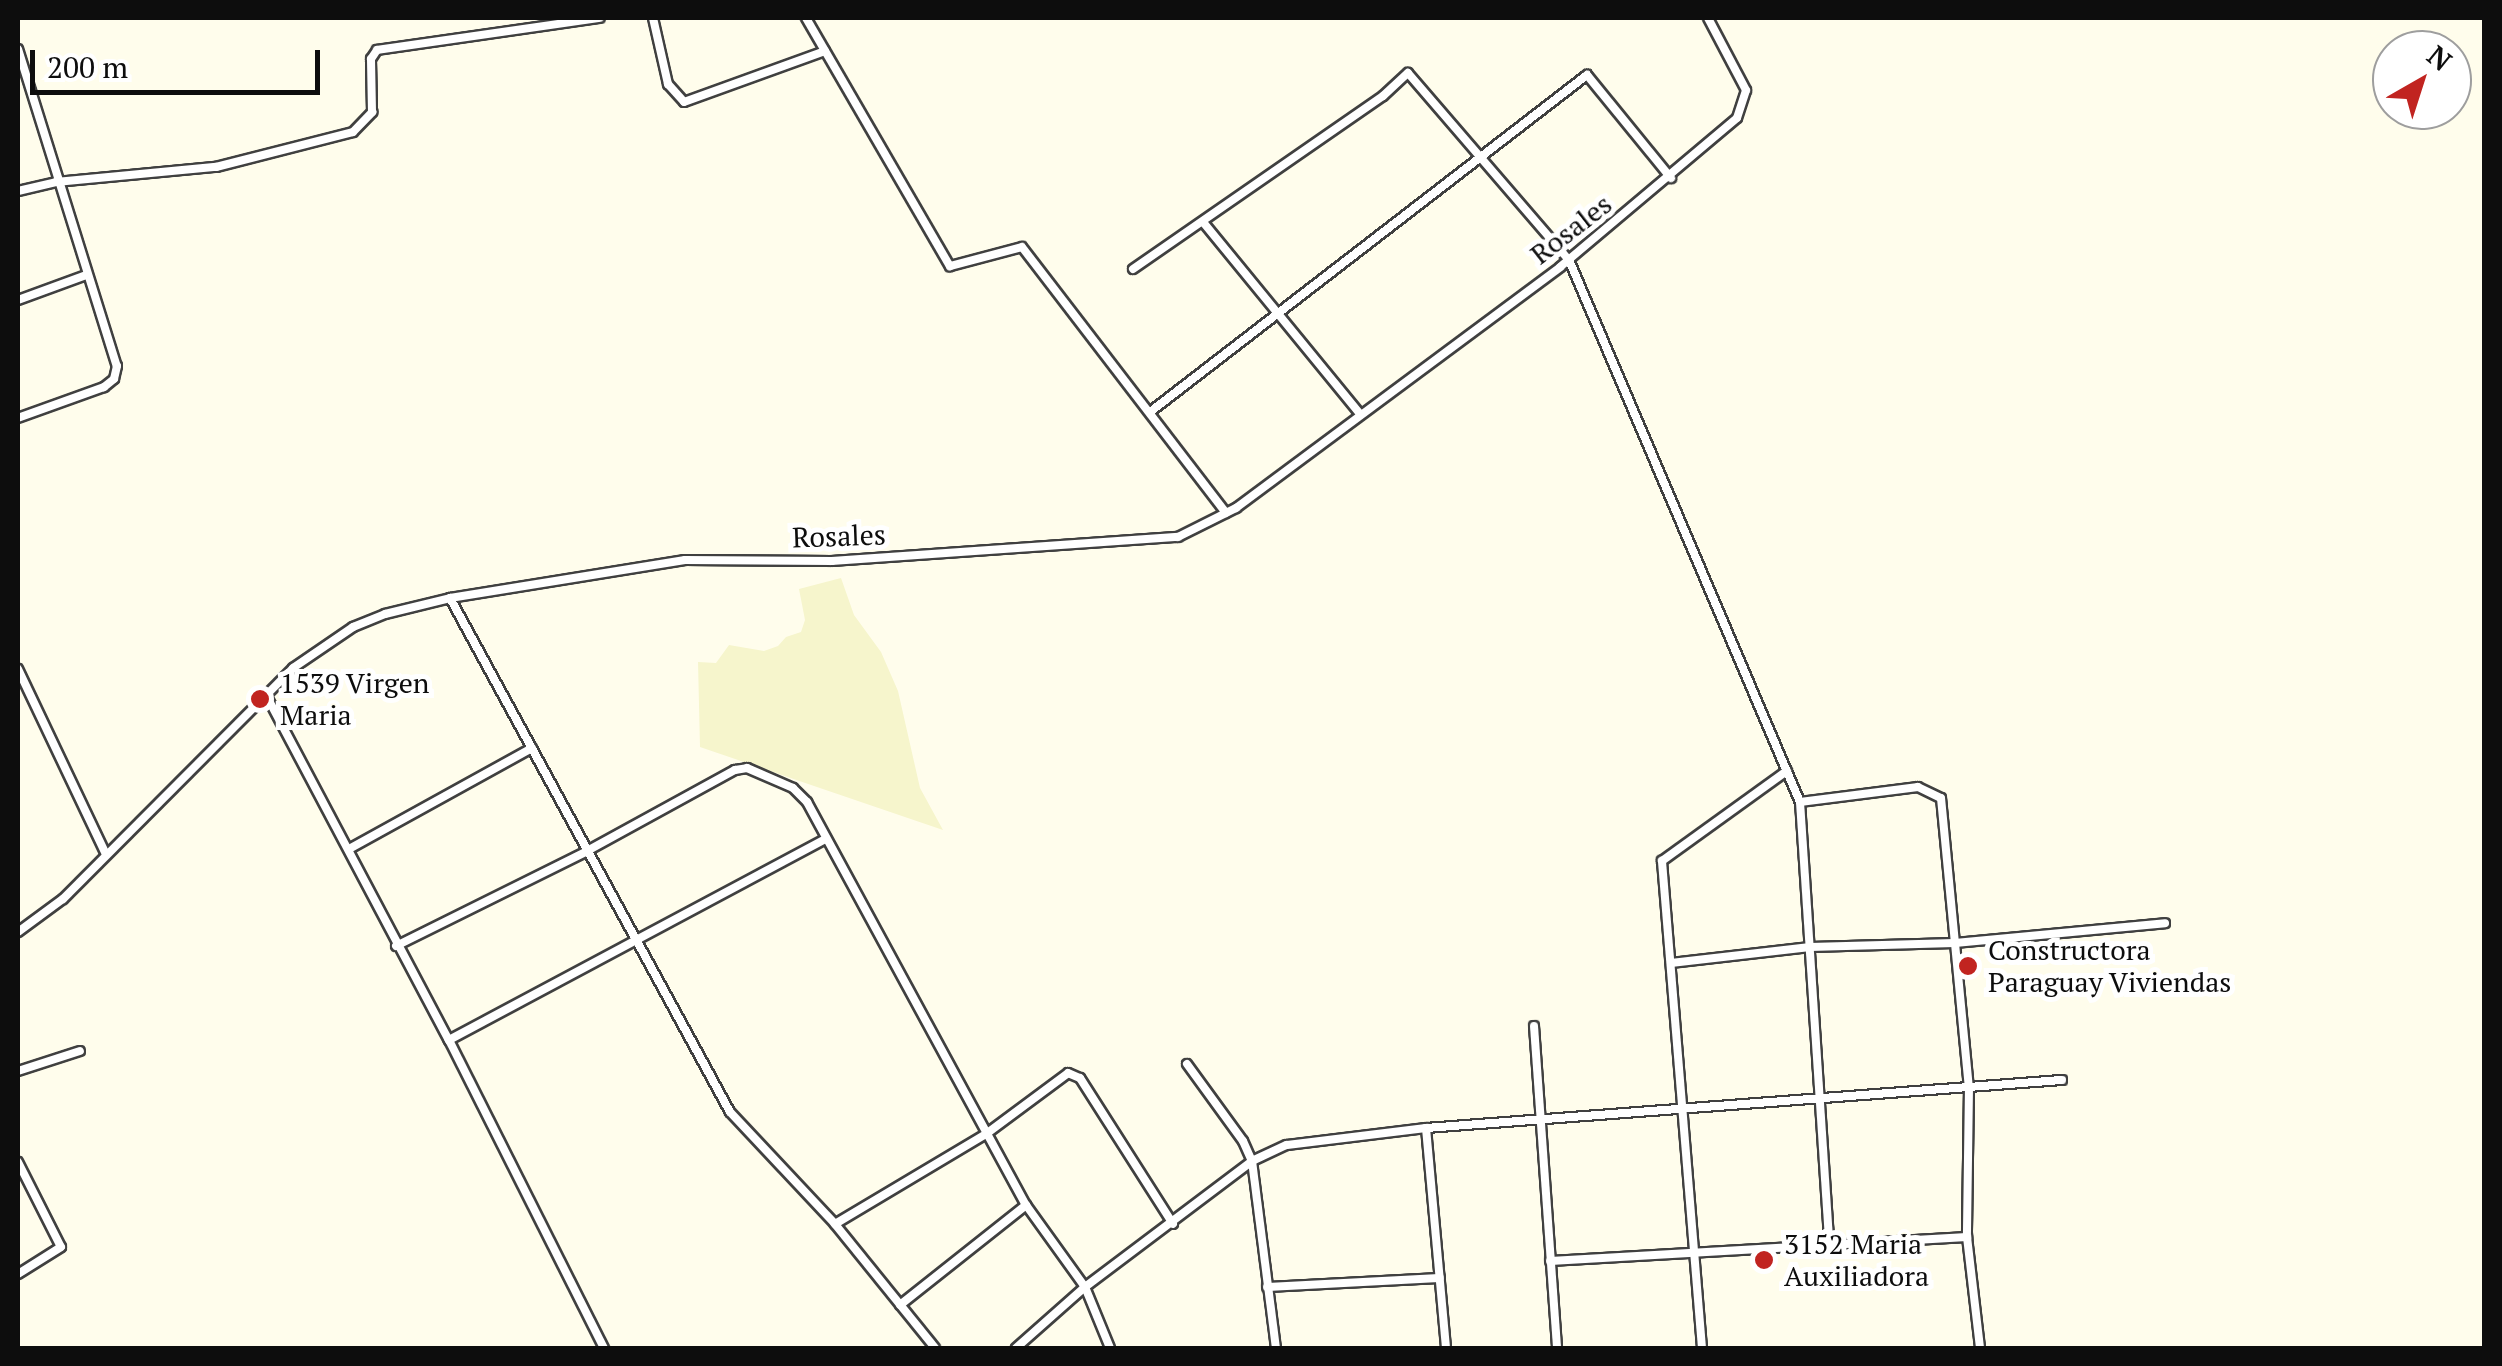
<!DOCTYPE html>
<style>
body{margin:0}
#map{position:relative;width:2502px;height:1366px;overflow:hidden;background:#fffdec;font-family:"PT Serif",serif}
div>[style]{position:absolute}
.farmland>*{inset:0;background:#f6f5cc}
.roads{filter:drop-shadow(2px 0 #404040) drop-shadow(-2px 0 #404040) drop-shadow(0 2px #404040) drop-shadow(0 -2px #404040)}
.minor>*{height:8px;margin:-4px;padding:0 4px;transform-origin:4px;border-radius:4px;background:#fff}
.dots>*{width:28px;height:28px;translate:-50% -50%;box-sizing:border-box;border:5px solid #fff;border-radius:50%}
span{translate:-50% -50%;white-space:nowrap;text-align:center;line-height:1.15;-webkit-text-stroke:10px #fff;paint-order:stroke}
.street-label{font-size:28px;color:#0d0d0d}
.poi-label{font-size:28px;color:#0d0d0d}
.left{translate:0 -50%;text-align:left}
.frame{position:absolute;inset:0;border:20px solid #0d0d0d;pointer-events:none}
.north{position:absolute;left:2372px;top:30px;width:100px;height:100px;box-sizing:border-box;background:#fff;border:2px solid #9e9e9e;border-radius:50%;rotate:39deg;font-size:28px;font-weight:700;line-height:40px;text-align:center;color:#0d0d0d}
.north::after{content:'';display:block;margin:auto;width:35px;height:45px;background:#c12420;clip-path:polygon(50% 0,100% 100%,50% 72%,0 100%)}
.scale{position:absolute;left:30px;top:50px;width:290px;height:45px;box-sizing:border-box;border:5px solid #0d0d0d;border-top:0;padding-left:12px;font-size:30px;line-height:35px;white-space:nowrap;color:#0d0d0d;-webkit-text-stroke:8px #fff;paint-order:stroke}
</style>
<div id="map">
<div class="farmland">
<div style="clip-path:polygon(841px 578px,854px 615px,881px 652px,898px 691px,920px 788px,943px 830px,700px 747px,698px 662px,716px 663px,729px 645px,764px 651px,778px 646px,786px 637px,801px 632px,805px 620px,799px 589px)"></div>
</div>
<div class="roads">
<div class="minor">
<div style="left:653px;top:18px;width:68px;rotate:77.2deg"></div>
<div style="left:668px;top:84px;width:24px;rotate:48deg"></div>
<div style="left:684px;top:102px;width:150px;rotate:-19.9deg"></div>
<div style="left:806px;top:18px;width:287px;rotate:59.9deg"></div>
<div style="left:950px;top:266px;width:74px;rotate:-14.8deg"></div>
<div style="left:1022px;top:247px;width:335px;rotate:52.5deg"></div>
<div style="left:18px;top:49px;width:332px;rotate:72.7deg"></div>
<div style="left:117px;top:366px;width:13px;rotate:103deg"></div>
<div style="left:114px;top:379px;width:13px;rotate:141deg"></div>
<div style="left:104px;top:387px;width:91px;rotate:160.2deg"></div>
<div style="left:18px;top:191px;width:39px;rotate:-13deg"></div>
<div style="left:56px;top:182px;width:161px;rotate:-5.4deg"></div>
<div style="left:216px;top:167px;width:141px;rotate:-14.3deg"></div>
<div style="left:353px;top:132px;width:28px;rotate:-46deg"></div>
<div style="left:372px;top:112px;width:53px;rotate:-91.1deg"></div>
<div style="left:371px;top:59px;width:11px;rotate:-56deg"></div>
<div style="left:377px;top:50px;width:225px;rotate:-8.2deg"></div>
<div style="left:1203px;top:222px;width:249px;rotate:50.7deg"></div>
<div style="left:1133px;top:269px;width:304px;rotate:-34.7deg"></div>
<div style="left:1383px;top:96px;width:34px;rotate:-43deg"></div>
<div style="left:1408px;top:73px;width:247px;rotate:49.3deg"></div>
<div style="left:1569px;top:260px;width:589px;rotate:66.92deg"></div>
<div style="left:1800px;top:802px;width:442px;rotate:86.2deg"></div>
<div style="left:18px;top:300px;width:72px;rotate:-20.2deg"></div>
<div style="left:1150px;top:412px;width:552px;rotate:-37.64deg"></div>
<div style="left:1587px;top:75px;width:133px;rotate:50.8deg"></div>
<div style="left:450px;top:598px;width:585px;rotate:61.42deg"></div>
<div style="left:730px;top:1112px;width:154px;rotate:46.8deg"></div>
<div style="left:835px;top:1224px;width:159px;rotate:51.1deg"></div>
<div style="left:18px;top:669px;width:205px;rotate:64.6deg"></div>
<div style="left:265px;top:693px;width:393px;rotate:62.1deg"></div>
<div style="left:449px;top:1040px;width:345px;rotate:63.3deg"></div>
<div style="left:1800px;top:802px;width:119px;rotate:-7.2deg"></div>
<div style="left:1918px;top:787px;width:25px;rotate:26deg"></div>
<div style="left:1941px;top:798px;width:290px;rotate:84.5deg"></div>
<div style="left:1969px;top:1087px;width:150px;rotate:90.8deg"></div>
<div style="left:1967px;top:1237px;width:112px;rotate:83.3deg"></div>
<div style="left:349px;top:849px;width:209px;rotate:-28.9deg"></div>
<div style="left:18px;top:932px;width:56px;rotate:-36.3deg"></div>
<div style="left:63px;top:899px;width:326px;rotate:-45.1deg"></div>
<div style="left:293px;top:668px;width:73px;rotate:-34.3deg"></div>
<div style="left:353px;top:627px;width:35px;rotate:-22deg"></div>
<div style="left:385px;top:614px;width:67px;rotate:-13.8deg"></div>
<div style="left:450px;top:598px;width:238px;rotate:-9.2deg"></div>
<div style="left:685px;top:560px;width:147px;rotate:0.4deg"></div>
<div style="left:832px;top:561px;width:347px;rotate:-4deg"></div>
<div style="left:1178px;top:537px;width:65px;rotate:-26.6deg"></div>
<div style="left:1236px;top:508px;width:404px;rotate:-36.6deg"></div>
<div style="left:1560px;top:267px;width:231px;rotate:-40.1deg"></div>
<div style="left:1737px;top:118px;width:29px;rotate:-72deg"></div>
<div style="left:1746px;top:90px;width:81px;rotate:-117.8deg"></div>
<div style="left:396px;top:946px;width:213px;rotate:-26.4deg"></div>
<div style="left:587px;top:851px;width:169px;rotate:-28.7deg"></div>
<div style="left:735px;top:770px;width:12px;rotate:-9deg"></div>
<div style="left:747px;top:768px;width:50px;rotate:23.5deg"></div>
<div style="left:793px;top:788px;width:20px;rotate:45deg"></div>
<div style="left:807px;top:802px;width:459px;rotate:61.5deg"></div>
<div style="left:1026px;top:1205px;width:101px;rotate:54.3deg"></div>
<div style="left:1085px;top:1287px;width:66px;rotate:67.7deg"></div>
<div style="left:1671px;top:963px;width:140px;rotate:-6.6deg"></div>
<div style="left:1810px;top:947px;width:145px;rotate:-1.6deg"></div>
<div style="left:1955px;top:943px;width:211px;rotate:-5.4deg"></div>
<div style="left:1534px;top:1026px;width:323px;rotate:85.9deg"></div>
<div style="left:449px;top:1040px;width:427px;rotate:-28.1deg"></div>
<div style="left:1187px;top:1064px;width:95px;rotate:54deg"></div>
<div style="left:1243px;top:1141px;width:22px;rotate:66deg"></div>
<div style="left:1252px;top:1161px;width:189px;rotate:82.7deg"></div>
<div style="left:18px;top:1071px;width:65px;rotate:-17.9deg"></div>
<div style="left:1426px;top:1128px;width:221px;rotate:84.8deg"></div>
<div style="left:18px;top:1162px;width:95px;rotate:63.2deg"></div>
<div style="left:61px;top:1247px;width:51px;rotate:147.9deg"></div>
<div style="left:835px;top:1224px;width:176px;rotate:-30.8deg"></div>
<div style="left:986px;top:1134px;width:102px;rotate:-36.6deg"></div>
<div style="left:1068px;top:1073px;width:13px;rotate:23deg"></div>
<div style="left:1080px;top:1078px;width:173px;rotate:57.5deg"></div>
<div style="left:1550px;top:1261px;width:418px;rotate:-3.3deg"></div>
<div style="left:1267px;top:1287px;width:173px;rotate:-3deg"></div>
<div style="left:900px;top:1305px;width:161px;rotate:-38.4deg"></div>
<div style="left:1016px;top:1348px;width:92px;rotate:-41.5deg"></div>
<div style="left:1085px;top:1287px;width:209px;rotate:-37deg"></div>
<div style="left:1252px;top:1161px;width:38px;rotate:-25deg"></div>
<div style="left:1287px;top:1145px;width:140px;rotate:-7deg"></div>
<div style="left:1426px;top:1128px;width:638px;rotate:-4.32deg"></div>
<div style="left:1702px;top:1348px;width:489px;rotate:-94.7deg"></div>
<div style="left:1662px;top:861px;width:154px;rotate:-35.8deg"></div>
</div>
</div>
<div class="dots">
<div style="left:260px;top:699px;background:#c12420"></div>
<div style="left:1968px;top:966px;background:#c12420"></div>
<div style="left:1764px;top:1260px;background:#c12420"></div>
</div>
<div class="street-label">
<span style="left:1571px;top:229px;rotate:-38deg">Rosales</span>
<span style="left:839px;top:536px;rotate:-2deg">Rosales</span>
</div>
<div class="poi-label">
<span class="left" style="left:280px;top:699px">1539 Virgen<br>Maria</span>
<span class="left" style="left:1988px;top:966px">Constructora<br>Paraguay Viviendas</span>
<span class="left" style="left:1784px;top:1260px">3152 Maria<br>Auxiliadora</span>
</div>
<div class="frame"></div>
<div class="north">N</div>
<div class="scale">200 m</div>
</div>
